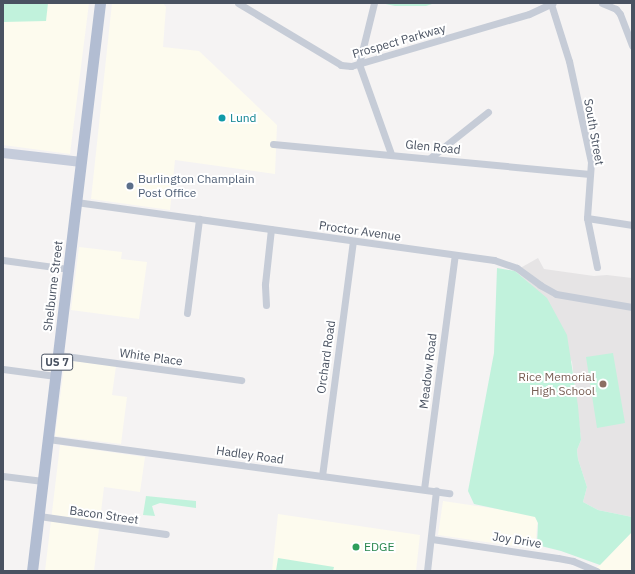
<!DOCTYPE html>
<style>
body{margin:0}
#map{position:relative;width:635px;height:574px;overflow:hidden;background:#f5f3f3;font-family:"IBM Plex Sans",sans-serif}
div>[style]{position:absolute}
.commercial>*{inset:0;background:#fdfbee}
.education>*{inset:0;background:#e6e4e5}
.green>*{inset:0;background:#c1f2dc}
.street>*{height:7px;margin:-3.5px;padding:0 3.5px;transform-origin:3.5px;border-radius:3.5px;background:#c6ccd7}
.secondary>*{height:10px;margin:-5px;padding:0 5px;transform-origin:5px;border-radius:5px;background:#c5ccdb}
.primary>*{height:11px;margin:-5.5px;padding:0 5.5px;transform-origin:5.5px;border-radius:5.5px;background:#b2bdd2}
.dots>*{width:11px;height:11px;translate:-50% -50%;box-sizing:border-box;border:2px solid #fff;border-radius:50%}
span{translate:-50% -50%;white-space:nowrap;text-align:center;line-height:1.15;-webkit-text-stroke:4px #fff;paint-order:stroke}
.shield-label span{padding:1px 3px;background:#fff;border:1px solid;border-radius:3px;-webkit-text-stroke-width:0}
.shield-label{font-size:11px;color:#495261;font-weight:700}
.street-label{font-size:12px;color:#495261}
.culture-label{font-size:12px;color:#0d838f}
.left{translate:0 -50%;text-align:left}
.service-label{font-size:12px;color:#4e5e75}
.education-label{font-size:12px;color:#785e54}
.right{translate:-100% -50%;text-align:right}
.leisure-label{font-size:12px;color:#27864d}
.frame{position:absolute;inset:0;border:4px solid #495261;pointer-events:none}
</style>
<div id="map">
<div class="commercial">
<div style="clip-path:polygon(3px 3px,89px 3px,70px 154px,3px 145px)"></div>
<div style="clip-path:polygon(112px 3px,163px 3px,166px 7px,163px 47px,199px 51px,277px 125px,275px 174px,175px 160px,170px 210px,91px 199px)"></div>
<div style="clip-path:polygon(79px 247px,122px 252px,121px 259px,147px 262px,139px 319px,71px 310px)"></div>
<div style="clip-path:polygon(65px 360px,116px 366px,112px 395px,127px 397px,121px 444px,55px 436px)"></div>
<div style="clip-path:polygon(60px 445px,145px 457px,140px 492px,104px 487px,94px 571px,45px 571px)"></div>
<div style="clip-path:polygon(443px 501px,538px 515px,535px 549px,438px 535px)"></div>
<div style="clip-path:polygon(278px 514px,420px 535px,416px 571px,272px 571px)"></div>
<div style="clip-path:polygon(632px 532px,632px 571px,591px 571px,600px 565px)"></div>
</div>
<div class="education">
<div style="clip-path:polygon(538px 258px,544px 269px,594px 276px,607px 275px,632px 278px,632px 517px,598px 510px,583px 502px,587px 487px,578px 459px,577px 450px,581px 440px,572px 362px,529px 283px,515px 271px)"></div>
</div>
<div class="green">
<div style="clip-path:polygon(3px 3px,48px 3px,46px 21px,3px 22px)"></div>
<div style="clip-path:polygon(381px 3px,435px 3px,426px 6px,395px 6px)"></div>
<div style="clip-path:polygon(497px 268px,515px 271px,547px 298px,567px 335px,578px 406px,581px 440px,577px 450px,578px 459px,587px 487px,583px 502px,598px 510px,632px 517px,632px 532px,600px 565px,561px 551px,537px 545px,538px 523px,535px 517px,474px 504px,468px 491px,494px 353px)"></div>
<div style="clip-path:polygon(613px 353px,625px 423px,597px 428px,586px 357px)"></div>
<div style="clip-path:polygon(146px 496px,196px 501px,196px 508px,160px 503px,152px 506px,155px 516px,143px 515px)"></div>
<div style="clip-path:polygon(278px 558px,334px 567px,333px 571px,276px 571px)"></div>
</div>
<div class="street">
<div style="left:238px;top:3px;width:120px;rotate:31deg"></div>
<div style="left:341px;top:65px;width:10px;rotate:6deg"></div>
<div style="left:351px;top:66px;width:185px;rotate:-16.3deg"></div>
<div style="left:529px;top:14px;width:26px;rotate:-25deg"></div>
<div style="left:374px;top:3px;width:63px;rotate:103.8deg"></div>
<div style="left:359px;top:64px;width:96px;rotate:70.4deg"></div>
<div style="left:602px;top:3px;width:15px;rotate:23deg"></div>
<div style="left:616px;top:9px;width:6px;rotate:51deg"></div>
<div style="left:620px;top:14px;width:34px;rotate:69deg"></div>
<div style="left:551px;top:4px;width:60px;rotate:72.5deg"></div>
<div style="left:569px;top:61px;width:103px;rotate:77.7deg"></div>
<div style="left:591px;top:162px;width:56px;rotate:94.1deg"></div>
<div style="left:587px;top:218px;width:50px;rotate:78.5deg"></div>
<div style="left:273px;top:144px;width:318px;rotate:5.4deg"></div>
<div style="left:430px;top:158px;width:74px;rotate:-38.4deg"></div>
<div style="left:76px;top:202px;width:422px;rotate:7.9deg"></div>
<div style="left:494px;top:260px;width:24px;rotate:19deg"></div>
<div style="left:517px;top:268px;width:29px;rotate:36deg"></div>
<div style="left:540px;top:285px;width:18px;rotate:29deg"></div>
<div style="left:556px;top:294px;width:77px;rotate:9.7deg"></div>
<div style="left:587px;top:218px;width:46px;rotate:8.8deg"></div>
<div style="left:3px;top:260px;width:67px;rotate:7.8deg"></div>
<div style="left:266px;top:305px;width:21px;rotate:-93deg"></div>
<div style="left:265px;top:284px;width:55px;rotate:-83.8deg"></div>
<div style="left:187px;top:313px;width:95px;rotate:-82.7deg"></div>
<div style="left:58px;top:355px;width:185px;rotate:7.8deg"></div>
<div style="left:3px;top:369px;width:53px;rotate:7.5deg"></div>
<div style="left:48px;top:439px;width:405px;rotate:7.7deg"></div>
<div style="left:3px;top:476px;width:40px;rotate:7.1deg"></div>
<div style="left:322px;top:476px;width:237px;rotate:-82.5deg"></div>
<div style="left:424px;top:489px;width:236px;rotate:-82.5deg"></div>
<div style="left:39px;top:516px;width:128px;rotate:8.1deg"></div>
<div style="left:432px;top:539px;width:127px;rotate:8.6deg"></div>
<div style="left:558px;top:558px;width:15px;rotate:11deg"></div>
<div style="left:573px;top:561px;width:26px;rotate:23deg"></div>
<div style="left:427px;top:571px;width:81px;rotate:-83.6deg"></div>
</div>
<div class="secondary">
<div style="left:3px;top:153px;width:79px;rotate:6.6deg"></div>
</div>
<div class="primary">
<div style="left:32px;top:571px;width:572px;rotate:-83.17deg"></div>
</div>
<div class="dots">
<div style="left:222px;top:118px;background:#0f9aa8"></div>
<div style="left:130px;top:186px;background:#5c6f8a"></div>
<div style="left:603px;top:384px;background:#8d6e63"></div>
<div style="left:356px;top:547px;background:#2e9e5b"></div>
</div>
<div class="shield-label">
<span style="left:57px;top:362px">US 7</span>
</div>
<div class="street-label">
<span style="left:399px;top:41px;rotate:-16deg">Prospect Parkway</span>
<span style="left:594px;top:132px;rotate:80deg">South Street</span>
<span style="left:433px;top:147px;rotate:6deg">Glen Road</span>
<span style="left:360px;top:231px;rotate:8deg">Proctor Avenue</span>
<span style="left:53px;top:286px;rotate:-83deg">Shelburne Street</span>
<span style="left:151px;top:357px;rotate:8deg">White Place</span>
<span style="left:326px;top:357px;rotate:-82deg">Orchard Road</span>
<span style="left:428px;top:371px;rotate:-83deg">Meadow Road</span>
<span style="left:250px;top:455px;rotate:8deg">Hadley Road</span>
<span style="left:104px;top:515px;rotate:8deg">Bacon Street</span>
<span style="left:517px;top:540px;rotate:9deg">Joy Drive</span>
</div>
<div class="culture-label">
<span class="left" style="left:230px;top:118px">Lund</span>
</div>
<div class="service-label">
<span class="left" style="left:138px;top:186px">Burlington Champlain<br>Post Office</span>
</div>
<div class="education-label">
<span class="right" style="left:595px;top:384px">Rice Memorial<br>High School</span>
</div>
<div class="leisure-label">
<span class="left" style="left:364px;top:547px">EDGE</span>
</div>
<div class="frame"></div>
</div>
